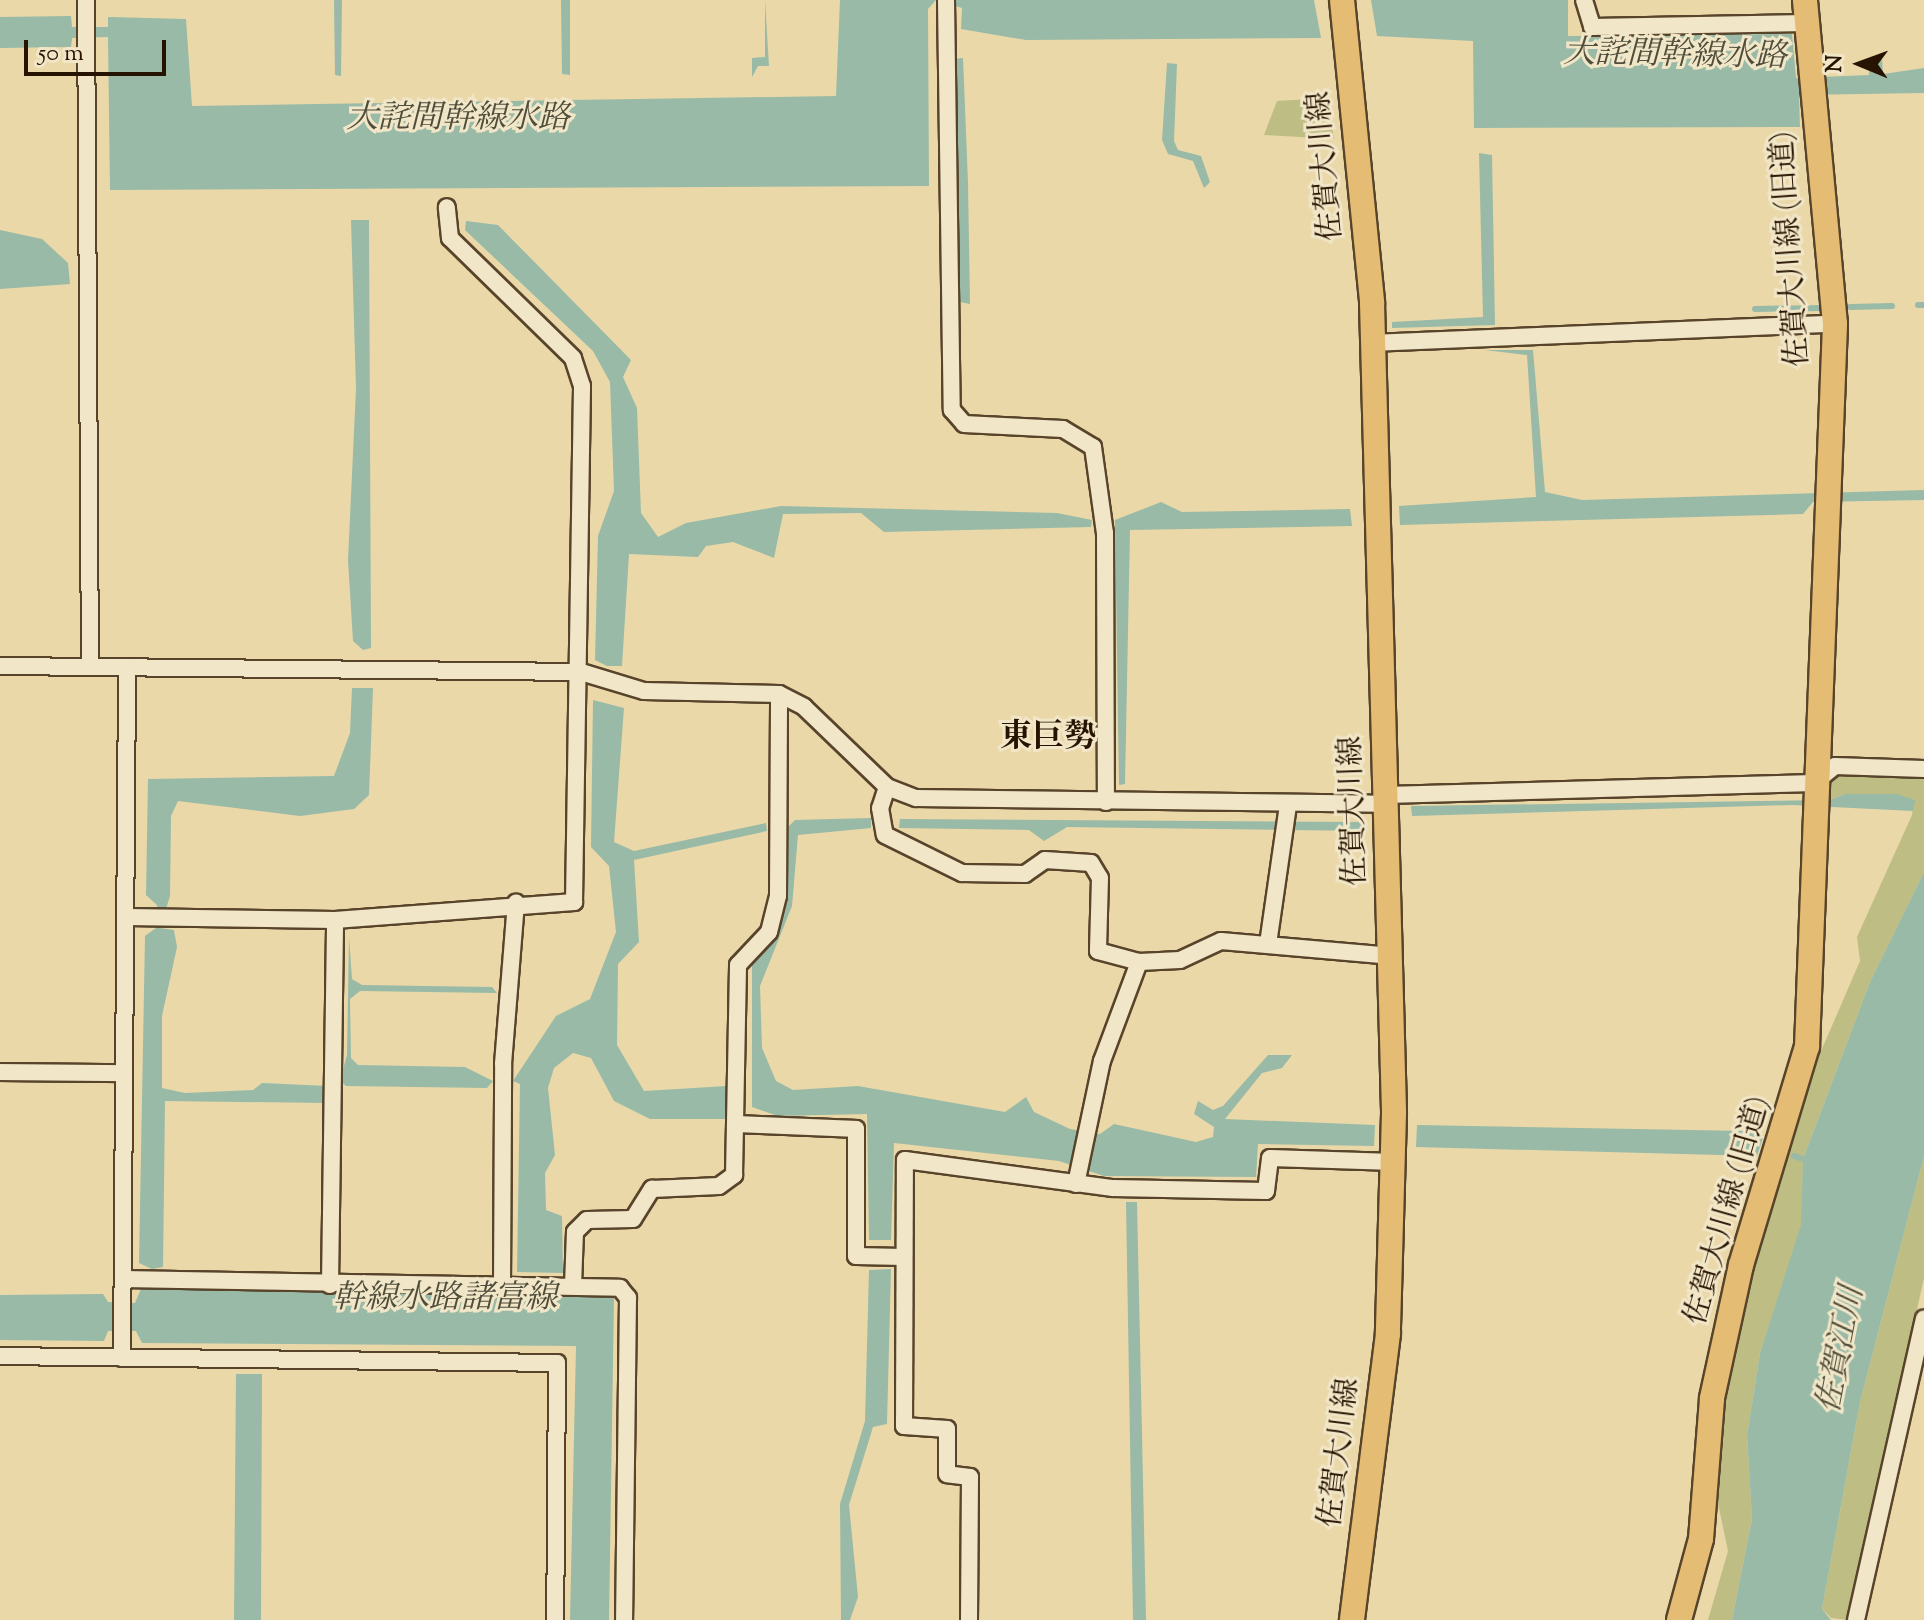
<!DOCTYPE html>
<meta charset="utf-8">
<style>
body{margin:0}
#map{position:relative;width:1924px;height:1620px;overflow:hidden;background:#ead8a9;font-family:"Sorts Mill Goudy","Noto Serif JP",serif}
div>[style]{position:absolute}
.green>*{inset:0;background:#bdbd84}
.water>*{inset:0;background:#98baa7}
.stream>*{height:6px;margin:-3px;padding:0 3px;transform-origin:3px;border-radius:3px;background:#98baa7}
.roads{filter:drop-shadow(2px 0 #58442b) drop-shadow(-2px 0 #58442b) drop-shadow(0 2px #58442b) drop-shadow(0 -2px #58442b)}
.minor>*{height:16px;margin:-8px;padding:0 8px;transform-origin:8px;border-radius:8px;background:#f1e6c7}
.primary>*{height:24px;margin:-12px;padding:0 12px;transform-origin:12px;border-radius:12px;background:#e5bc74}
span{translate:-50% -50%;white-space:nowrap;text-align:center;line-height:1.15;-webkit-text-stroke:6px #f1e6c7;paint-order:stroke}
.street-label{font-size:30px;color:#271301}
.water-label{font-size:32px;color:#4f4d3b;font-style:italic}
.neighbourhood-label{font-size:32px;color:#271301;font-weight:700}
.north{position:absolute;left:1820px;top:24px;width:80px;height:80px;-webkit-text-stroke:6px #f1e6c7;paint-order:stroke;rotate:271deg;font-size:22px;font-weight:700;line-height:32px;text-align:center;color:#271301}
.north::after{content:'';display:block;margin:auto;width:28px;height:36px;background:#271301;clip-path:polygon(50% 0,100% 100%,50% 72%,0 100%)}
.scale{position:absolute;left:24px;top:40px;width:142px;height:36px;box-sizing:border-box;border:4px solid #271301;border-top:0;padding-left:10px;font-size:24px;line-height:28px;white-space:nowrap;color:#271301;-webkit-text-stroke:6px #f1e6c7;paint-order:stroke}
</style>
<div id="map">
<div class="green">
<div style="clip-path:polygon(1327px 98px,1334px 139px,1264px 135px,1277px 101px)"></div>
<div style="clip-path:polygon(1833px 771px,1924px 773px,1924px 872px,1870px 982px,1803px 1159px,1802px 1225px,1760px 1353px,1747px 1436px,1752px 1519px,1732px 1620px,1708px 1620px,1728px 1551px,1716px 1494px,1719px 1406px,1749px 1270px,1809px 1079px,1860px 961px,1857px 937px,1912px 815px,1914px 800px,1845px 794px,1830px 800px)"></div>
<div style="clip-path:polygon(1924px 1156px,1924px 1278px,1848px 1620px,1831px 1618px,1822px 1609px,1860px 1402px)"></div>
</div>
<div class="water">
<div style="clip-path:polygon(334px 0,342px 0,341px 76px,335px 75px)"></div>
<div style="clip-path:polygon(561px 0,570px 0,570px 75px,562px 74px)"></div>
<div style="clip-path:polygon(765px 0,769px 66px,758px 66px,752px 77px,752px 58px,765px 57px)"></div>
<div style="clip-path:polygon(840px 0,1314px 0,1321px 38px,1026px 40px,961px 29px,962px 8px,936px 0,928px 9px,929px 186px,110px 190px,108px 37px,72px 38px,71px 47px,0 48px,0 17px,71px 16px,72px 27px,108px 27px,108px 17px,186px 19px,192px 106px,836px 96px)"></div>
<div style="clip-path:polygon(1371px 0,1568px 0,1568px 36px,1792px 34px,1796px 78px,1869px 75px,1869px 59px,1882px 58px,1883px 74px,1924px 68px,1924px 93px,1799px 95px,1800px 127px,1474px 128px,1473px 41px,1377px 36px)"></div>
<div style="clip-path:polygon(963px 58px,968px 183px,970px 304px,960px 302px,954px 153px,953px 59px)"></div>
<div style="clip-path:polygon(1167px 63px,1177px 64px,1174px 141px,1178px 150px,1201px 156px,1210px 182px,1204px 188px,1193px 161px,1168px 154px,1162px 140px)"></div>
<div style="clip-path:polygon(1479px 153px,1492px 155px,1495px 325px,1392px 328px,1392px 322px,1483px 317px)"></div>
<div style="clip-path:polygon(351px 220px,369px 220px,371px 648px,363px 650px,353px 641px,348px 560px,356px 389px)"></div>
<div style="clip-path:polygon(466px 221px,498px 225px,631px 360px,623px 377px,637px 408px,641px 513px,658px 537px,686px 523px,781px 506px,1057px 513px,1092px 520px,1091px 527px,884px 532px,861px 513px,783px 514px,774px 558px,733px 542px,706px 546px,698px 557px,629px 554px,622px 666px,607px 666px,595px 660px,598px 536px,614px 491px,610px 382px,593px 351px,465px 230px)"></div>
<div style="clip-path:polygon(0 230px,42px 239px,68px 263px,70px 284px,0 289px)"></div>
<div style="clip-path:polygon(1485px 350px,1533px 350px,1545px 492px,1582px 500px,1924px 490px,1924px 500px,1813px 502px,1803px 514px,1400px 525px,1399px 506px,1536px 497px,1527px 355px)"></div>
<div style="clip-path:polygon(1161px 502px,1182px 512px,1350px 509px,1352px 526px,1130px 530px,1125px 784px,1119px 785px,1115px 520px)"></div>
<div style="clip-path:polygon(352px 688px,373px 688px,369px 795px,354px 809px,300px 816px,178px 801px,171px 816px,170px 896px,160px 928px,174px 930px,177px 947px,162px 1016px,162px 1088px,185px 1093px,253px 1090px,262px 1083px,328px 1086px,326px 1103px,165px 1101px,163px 1267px,152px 1269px,139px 1263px,145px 936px,156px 928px,157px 905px,146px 895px,148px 779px,334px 776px,350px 733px)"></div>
<div style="clip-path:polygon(593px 700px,624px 708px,614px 842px,634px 851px,766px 823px,767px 831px,634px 860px,639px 942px,618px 964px,617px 1045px,644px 1091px,727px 1086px,726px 1119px,650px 1119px,614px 1101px,591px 1058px,573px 1053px,554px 1068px,548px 1088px,555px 1155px,545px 1173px,546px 1210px,562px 1216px,563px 1273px,517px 1272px,520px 1084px,513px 1081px,556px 1016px,590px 999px,616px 932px,609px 866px,591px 847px)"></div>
<div style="clip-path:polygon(1845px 794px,1897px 794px,1915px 800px,1913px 811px,1792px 805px,1412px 816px,1411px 806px,1830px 800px)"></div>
<div style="clip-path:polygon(871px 818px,871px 828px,798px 835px,792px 906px,760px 986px,762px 1048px,776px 1081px,793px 1090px,858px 1086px,1005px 1112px,1026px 1097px,1034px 1112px,1070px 1129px,1100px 1134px,1114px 1124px,1196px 1142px,1213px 1137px,1214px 1127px,1194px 1114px,1198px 1101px,1213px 1110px,1223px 1106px,1268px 1055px,1292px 1055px,1282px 1068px,1262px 1073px,1225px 1119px,1375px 1125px,1374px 1146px,1258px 1144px,1256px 1177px,1104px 1176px,1059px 1161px,894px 1143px,891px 1240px,869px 1240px,867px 1114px,778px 1116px,752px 1107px,752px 964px,775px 940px,787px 898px,785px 830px,795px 820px)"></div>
<div style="clip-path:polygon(900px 819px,1367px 822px,1367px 831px,1067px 827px,1044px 841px,1029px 830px,899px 828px)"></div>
<div style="clip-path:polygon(1924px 872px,1924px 1156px,1860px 1402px,1822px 1609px,1831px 1620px,1732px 1620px,1752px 1519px,1747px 1436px,1760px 1353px,1801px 1225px,1803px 1159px,1870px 982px)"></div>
<div style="clip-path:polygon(349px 937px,352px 979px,362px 985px,492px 987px,497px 993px,360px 991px,350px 999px,351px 1058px,358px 1065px,465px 1067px,493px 1081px,487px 1088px,346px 1086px,340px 1080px,347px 1055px)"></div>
<div style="clip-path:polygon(1417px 1125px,1746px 1131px,1764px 1135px,1757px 1156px,1416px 1147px)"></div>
<div style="clip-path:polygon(1126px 1202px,1137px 1202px,1146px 1620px,1133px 1620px)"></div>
<div style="clip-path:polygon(891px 1269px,887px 1424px,873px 1427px,849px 1505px,858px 1597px,850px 1620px,841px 1620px,840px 1504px,865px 1421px,869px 1270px)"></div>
<div style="clip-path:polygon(141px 1289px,614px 1297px,609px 1620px,570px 1620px,576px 1346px,142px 1343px,136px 1331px,108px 1331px,104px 1341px,0 1340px,0 1295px,103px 1294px,108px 1302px,135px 1303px)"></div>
<div style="clip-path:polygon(236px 1374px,262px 1374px,261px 1620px,234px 1620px)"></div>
</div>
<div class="stream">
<div style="left:1918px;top:305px;width:6px"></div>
<div style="left:1850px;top:307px;width:42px;rotate:-1.4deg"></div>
<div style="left:1755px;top:309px;width:66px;rotate:-0.9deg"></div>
<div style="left:1794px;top:1156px;width:9px;rotate:18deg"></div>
</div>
<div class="roads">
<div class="minor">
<div style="left:86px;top:0;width:667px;rotate:89.66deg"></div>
<div style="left:946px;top:0;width:410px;rotate:89.2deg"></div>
<div style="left:952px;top:410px;width:18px;rotate:49deg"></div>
<div style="left:964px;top:424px;width:99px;rotate:2.9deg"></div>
<div style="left:1063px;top:429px;width:35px;rotate:31deg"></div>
<div style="left:1093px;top:447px;width:87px;rotate:82.1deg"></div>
<div style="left:1105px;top:533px;width:269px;rotate:89.8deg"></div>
<div style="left:1584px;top:0;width:28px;rotate:73deg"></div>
<div style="left:1592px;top:27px;width:214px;rotate:-1.1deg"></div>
<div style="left:1373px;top:343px;width:462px;rotate:-2.4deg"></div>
<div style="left:0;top:666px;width:581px;rotate:0.59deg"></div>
<div style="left:581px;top:672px;width:66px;rotate:16.8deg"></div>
<div style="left:644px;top:691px;width:135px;rotate:1.3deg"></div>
<div style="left:779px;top:694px;width:28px;rotate:27deg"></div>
<div style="left:804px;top:707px;width:115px;rotate:43.9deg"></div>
<div style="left:887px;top:787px;width:31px;rotate:21deg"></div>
<div style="left:916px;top:798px;width:470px;rotate:0.7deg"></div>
<div style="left:887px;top:787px;width:22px;rotate:108deg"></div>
<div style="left:880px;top:808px;width:27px;rotate:80deg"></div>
<div style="left:885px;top:835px;width:86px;rotate:26.3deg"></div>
<div style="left:962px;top:873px;width:63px;rotate:0.9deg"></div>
<div style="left:1025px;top:874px;width:24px;rotate:-35deg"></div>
<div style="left:1045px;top:860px;width:46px;rotate:3.7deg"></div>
<div style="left:1091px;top:863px;width:17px;rotate:59deg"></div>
<div style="left:1100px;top:878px;width:73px;rotate:91.6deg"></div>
<div style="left:1098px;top:951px;width:42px;rotate:15deg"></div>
<div style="left:1386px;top:795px;width:428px;rotate:-1.6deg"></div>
<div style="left:1814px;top:783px;width:27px;rotate:-39deg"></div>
<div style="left:1835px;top:766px;width:89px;rotate:1.9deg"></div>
<div style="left:126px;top:917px;width:209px;rotate:0.8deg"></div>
<div style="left:335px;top:920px;width:240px;rotate:-4.3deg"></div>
<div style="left:574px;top:902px;width:516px;rotate:-89.11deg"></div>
<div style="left:582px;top:386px;width:29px;rotate:-108deg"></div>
<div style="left:573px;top:358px;width:172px;rotate:-135.7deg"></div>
<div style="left:450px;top:238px;width:31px;rotate:-96deg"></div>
<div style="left:1268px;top:944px;width:139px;rotate:-81.8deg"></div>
<div style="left:0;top:1072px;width:124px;rotate:0.5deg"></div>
<div style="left:738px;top:1124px;width:118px;rotate:2.4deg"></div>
<div style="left:856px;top:1129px;width:127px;rotate:90deg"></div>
<div style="left:856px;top:1256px;width:48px;rotate:1.2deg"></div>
<div style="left:1076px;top:1184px;width:126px;rotate:-78.1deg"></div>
<div style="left:1102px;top:1061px;width:106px;rotate:-69.5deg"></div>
<div style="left:1139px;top:962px;width:41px;rotate:-2.8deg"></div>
<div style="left:1180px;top:960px;width:45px;rotate:-24.9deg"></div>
<div style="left:1221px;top:941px;width:172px;rotate:5deg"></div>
<div style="left:123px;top:1279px;width:497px;rotate:1deg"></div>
<div style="left:620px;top:1288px;width:13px;rotate:51deg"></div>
<div style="left:628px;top:1298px;width:322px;rotate:90.7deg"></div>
<div style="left:330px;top:1285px;width:365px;rotate:-89.2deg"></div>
<div style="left:502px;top:1286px;width:222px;rotate:-89.7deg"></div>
<div style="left:503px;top:1064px;width:162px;rotate:-85.4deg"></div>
<div style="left:573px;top:1286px;width:54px;rotate:-87.9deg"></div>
<div style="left:575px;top:1232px;width:17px;rotate:-45deg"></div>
<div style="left:587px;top:1220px;width:46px;rotate:-1.2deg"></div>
<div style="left:633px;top:1219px;width:36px;rotate:-58deg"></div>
<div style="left:652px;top:1189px;width:67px;rotate:-2.6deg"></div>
<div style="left:719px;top:1186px;width:19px;rotate:-36deg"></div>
<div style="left:734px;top:1175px;width:210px;rotate:-88.9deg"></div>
<div style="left:738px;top:965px;width:45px;rotate:-46.8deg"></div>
<div style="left:769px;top:932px;width:37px;rotate:-76deg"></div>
<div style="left:778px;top:896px;width:202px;rotate:-89.7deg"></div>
<div style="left:0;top:1356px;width:557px;rotate:0.72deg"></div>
<div style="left:557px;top:1363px;width:257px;rotate:90.4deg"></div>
<div style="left:122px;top:1358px;width:689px;rotate:-89.58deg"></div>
<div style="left:969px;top:1620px;width:143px;rotate:-89.6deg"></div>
<div style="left:970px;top:1477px;width:23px;rotate:-173deg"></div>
<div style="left:947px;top:1474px;width:45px;rotate:-90deg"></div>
<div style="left:947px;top:1429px;width:43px;rotate:-176deg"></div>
<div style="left:904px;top:1426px;width:266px;rotate:-89.8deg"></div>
<div style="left:905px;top:1160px;width:210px;rotate:7.7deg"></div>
<div style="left:1113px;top:1188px;width:153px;rotate:1.1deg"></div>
<div style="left:1266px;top:1191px;width:33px;rotate:-83deg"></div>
<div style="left:1270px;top:1158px;width:124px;rotate:1.8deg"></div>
<div style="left:1856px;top:1620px;width:309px;rotate:-77.3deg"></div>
</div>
<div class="primary">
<div style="left:1342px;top:0;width:304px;rotate:84.3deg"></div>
<div style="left:1372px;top:303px;width:810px;rotate:88.44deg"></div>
<div style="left:1394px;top:1113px;width:221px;rotate:91.6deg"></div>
<div style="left:1388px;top:1334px;width:288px;rotate:97.2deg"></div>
<div style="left:1679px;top:1620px;width:84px;rotate:-74.8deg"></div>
<div style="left:1701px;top:1539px;width:141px;rotate:-85.5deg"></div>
<div style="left:1712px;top:1398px;width:136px;rotate:-77.7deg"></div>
<div style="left:1741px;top:1265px;width:228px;rotate:-73.2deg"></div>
<div style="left:1807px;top:1047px;width:724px;rotate:-87.78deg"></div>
<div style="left:1835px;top:324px;width:325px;rotate:-95.3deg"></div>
</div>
</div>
<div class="street-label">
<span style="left:1327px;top:166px;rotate:-95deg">佐賀大川線</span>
<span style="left:1792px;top:249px;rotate:-94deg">佐賀大川線 (旧道)</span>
<span style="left:1355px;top:811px;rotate:-92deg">佐賀大川線</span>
<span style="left:1729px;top:1211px;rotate:-74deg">佐賀大川線 (旧道)</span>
<span style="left:1341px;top:1453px;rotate:-83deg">佐賀大川線</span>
</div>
<div class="water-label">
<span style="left:1675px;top:56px;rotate:1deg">大詫間幹線水路</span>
<span style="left:458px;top:119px">大詫間幹線水路</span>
<span style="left:445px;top:1299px">幹線水路諸富線</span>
<span style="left:1842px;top:1350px;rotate:-79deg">佐賀江川</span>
</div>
<div class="neighbourhood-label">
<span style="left:1048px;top:738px">東巨勢</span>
</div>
<div class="north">N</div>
<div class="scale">50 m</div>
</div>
